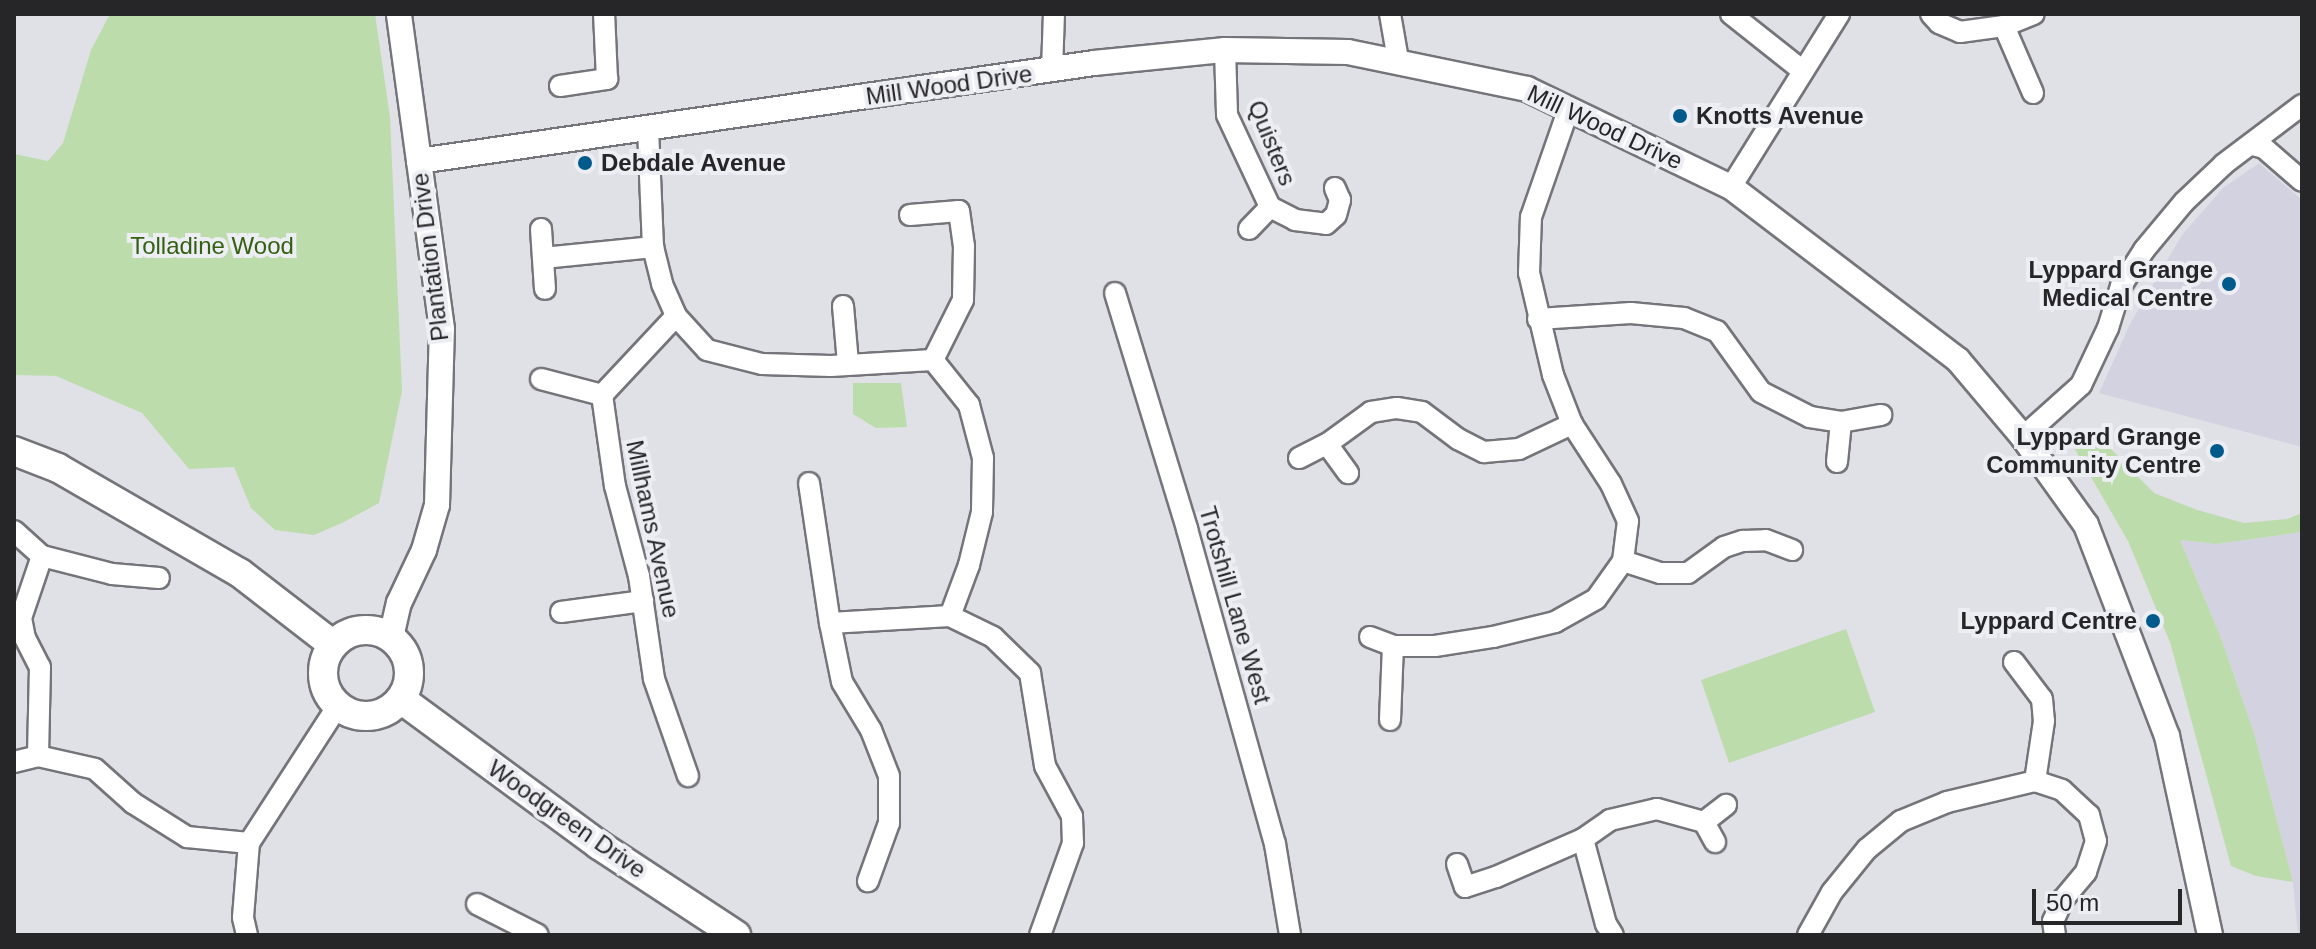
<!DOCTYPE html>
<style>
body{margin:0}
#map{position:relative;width:2316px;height:949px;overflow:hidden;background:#e0e0e7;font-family:Helvetica,sans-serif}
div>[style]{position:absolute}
.built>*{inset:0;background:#d3d2e0}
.green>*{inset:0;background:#bddcac}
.roads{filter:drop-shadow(2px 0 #74747a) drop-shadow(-2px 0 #74747a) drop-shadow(0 2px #74747a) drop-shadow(0 -2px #74747a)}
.minor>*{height:20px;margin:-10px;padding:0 10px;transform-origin:10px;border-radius:10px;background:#fff}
.tertiary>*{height:24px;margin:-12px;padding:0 12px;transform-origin:12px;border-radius:12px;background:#fff}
.secondary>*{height:28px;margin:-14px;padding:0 14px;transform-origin:14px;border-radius:14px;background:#fff}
.secondary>.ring{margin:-14px;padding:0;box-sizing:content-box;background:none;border:28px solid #fff;border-radius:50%}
.dots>*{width:22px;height:22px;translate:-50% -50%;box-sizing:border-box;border:4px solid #ededf4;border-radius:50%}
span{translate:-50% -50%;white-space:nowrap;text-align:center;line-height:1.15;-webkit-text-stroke:8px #ededf4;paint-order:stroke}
.street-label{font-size:24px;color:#262628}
.poi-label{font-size:24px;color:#262628;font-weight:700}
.left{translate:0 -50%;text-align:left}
.right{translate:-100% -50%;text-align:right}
.park-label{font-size:24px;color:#346012}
.frame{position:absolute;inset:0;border:16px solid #262628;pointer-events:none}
.scale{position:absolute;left:2032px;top:889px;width:150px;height:36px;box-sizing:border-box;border:4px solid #262628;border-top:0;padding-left:10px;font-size:24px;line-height:28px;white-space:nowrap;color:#262628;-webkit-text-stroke:6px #ededf4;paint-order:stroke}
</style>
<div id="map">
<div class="built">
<div style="clip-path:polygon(2259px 163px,2302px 200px,2302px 447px,2099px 393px,2130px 324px,2182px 235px,2223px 188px)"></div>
<div style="clip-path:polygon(2302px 532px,2302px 935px,2298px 935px,2293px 882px,2254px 733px,2221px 638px,2180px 540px,2216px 544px)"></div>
</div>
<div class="green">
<div style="clip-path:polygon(110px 14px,375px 14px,390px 117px,402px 391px,379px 503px,344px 522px,314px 535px,275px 530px,251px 508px,234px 467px,189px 469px,142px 413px,56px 376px,14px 375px,14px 154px,48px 161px,63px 143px,91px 50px)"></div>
<div style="clip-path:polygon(853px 383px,901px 383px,907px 427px,876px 428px,853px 414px)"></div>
<div style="clip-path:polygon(2082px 430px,2108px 446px,2154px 493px,2197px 510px,2244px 523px,2287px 519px,2302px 513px,2302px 532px,2216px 544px,2180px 540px,2221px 638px,2254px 733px,2293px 882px,2256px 876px,2231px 866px,2170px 642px,2128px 541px,2073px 446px)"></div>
<div style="clip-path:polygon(1846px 629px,1875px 712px,1729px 763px,1701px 680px)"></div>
</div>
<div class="roads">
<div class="minor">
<div style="left:1390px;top:14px;width:47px;rotate:80.1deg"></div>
<div style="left:1731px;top:14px;width:92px;rotate:38.4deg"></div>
<div style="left:1931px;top:14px;width:12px;rotate:48deg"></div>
<div style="left:1939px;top:23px;width:23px;rotate:23deg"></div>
<div style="left:1960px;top:32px;width:44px;rotate:-7.8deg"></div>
<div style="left:2004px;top:26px;width:32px;rotate:-22deg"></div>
<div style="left:2004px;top:26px;width:73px;rotate:66.6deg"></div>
<div style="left:1225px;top:50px;width:65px;rotate:88.2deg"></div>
<div style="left:1227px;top:115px;width:102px;rotate:64.9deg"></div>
<div style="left:1270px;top:207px;width:28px;rotate:27deg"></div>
<div style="left:1295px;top:220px;width:31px;rotate:7deg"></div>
<div style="left:1326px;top:224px;width:13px;rotate:-42deg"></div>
<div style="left:1336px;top:215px;width:16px;rotate:-75deg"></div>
<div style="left:1340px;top:200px;width:13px;rotate:-113deg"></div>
<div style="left:1052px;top:70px;width:56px;rotate:-88deg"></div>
<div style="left:560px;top:86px;width:48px;rotate:-8.5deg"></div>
<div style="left:607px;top:79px;width:65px;rotate:-92.6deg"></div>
<div style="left:648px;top:128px;width:119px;rotate:87.6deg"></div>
<div style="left:653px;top:247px;width:38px;rotate:76deg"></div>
<div style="left:662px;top:284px;width:35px;rotate:66deg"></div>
<div style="left:676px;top:316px;width:46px;rotate:47.6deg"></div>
<div style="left:707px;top:350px;width:57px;rotate:14.3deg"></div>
<div style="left:762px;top:364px;width:69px;rotate:1.7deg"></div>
<div style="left:831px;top:366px;width:102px;rotate:-3.4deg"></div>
<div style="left:933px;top:360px;width:58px;rotate:51.3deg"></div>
<div style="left:969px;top:405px;width:55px;rotate:75.2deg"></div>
<div style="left:983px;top:458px;width:54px;rotate:91.1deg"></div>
<div style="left:982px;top:512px;width:55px;rotate:103.8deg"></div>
<div style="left:969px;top:565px;width:54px;rotate:110.4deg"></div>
<div style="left:950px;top:616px;width:120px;rotate:176.7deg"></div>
<div style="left:830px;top:623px;width:60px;rotate:78.5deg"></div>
<div style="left:842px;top:682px;width:56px;rotate:58.9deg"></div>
<div style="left:871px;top:730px;width:49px;rotate:68.6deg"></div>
<div style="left:889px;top:776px;width:47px;rotate:90deg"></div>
<div style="left:889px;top:823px;width:62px;rotate:109.9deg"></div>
<div style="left:2253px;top:145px;width:11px;rotate:15deg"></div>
<div style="left:2264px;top:148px;width:50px;rotate:41deg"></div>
<div style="left:1731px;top:187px;width:204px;rotate:-58deg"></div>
<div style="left:910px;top:215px;width:49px;rotate:-4.7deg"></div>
<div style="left:959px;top:211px;width:35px;rotate:82deg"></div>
<div style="left:964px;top:246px;width:54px;rotate:91.1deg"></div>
<div style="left:963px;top:300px;width:67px;rotate:116.6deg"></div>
<div style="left:541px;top:229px;width:60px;rotate:86.2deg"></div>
<div style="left:1249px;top:229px;width:30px;rotate:-46deg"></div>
<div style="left:543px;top:258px;width:111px;rotate:-5.7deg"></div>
<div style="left:1115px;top:293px;width:247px;rotate:73deg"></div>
<div style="left:1187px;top:529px;width:327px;rotate:74.4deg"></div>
<div style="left:1275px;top:844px;width:92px;rotate:80.6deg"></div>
<div style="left:843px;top:306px;width:57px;rotate:85deg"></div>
<div style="left:676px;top:316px;width:108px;rotate:133.1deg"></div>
<div style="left:602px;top:395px;width:92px;rotate:81.9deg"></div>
<div style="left:615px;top:486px;width:93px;rotate:75.1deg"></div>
<div style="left:639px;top:576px;width:104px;rotate:81.7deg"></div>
<div style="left:654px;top:679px;width:103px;rotate:70.7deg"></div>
<div style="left:1538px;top:319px;width:93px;rotate:-3.7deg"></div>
<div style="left:1631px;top:313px;width:53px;rotate:5.4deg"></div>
<div style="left:1684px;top:318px;width:35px;rotate:22deg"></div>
<div style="left:1717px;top:331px;width:75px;rotate:54.2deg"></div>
<div style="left:1761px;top:392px;width:55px;rotate:27deg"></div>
<div style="left:1810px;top:417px;width:31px;rotate:9deg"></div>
<div style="left:1841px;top:422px;width:41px;rotate:-9.9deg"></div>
<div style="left:541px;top:379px;width:63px;rotate:14.7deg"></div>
<div style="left:2023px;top:437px;width:78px;rotate:-41.9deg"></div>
<div style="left:2081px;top:385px;width:63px;rotate:-64.7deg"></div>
<div style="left:2108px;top:328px;width:44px;rotate:-72.8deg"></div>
<div style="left:2121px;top:286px;width:43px;rotate:-57.4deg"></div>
<div style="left:2144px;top:250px;width:62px;rotate:-50.2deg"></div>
<div style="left:2184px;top:202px;width:55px;rotate:-43.5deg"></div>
<div style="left:2224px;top:164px;width:98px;rotate:-37.1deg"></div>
<div style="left:1327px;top:444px;width:36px;rotate:54deg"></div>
<div style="left:1299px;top:458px;width:31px;rotate:-27deg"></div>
<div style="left:1327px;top:444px;width:54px;rotate:-36deg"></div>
<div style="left:1371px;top:412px;width:26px;rotate:-9deg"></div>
<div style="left:1397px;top:408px;width:25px;rotate:9deg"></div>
<div style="left:1422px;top:412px;width:45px;rotate:36.9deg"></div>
<div style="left:1458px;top:439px;width:29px;rotate:27deg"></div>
<div style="left:1484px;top:452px;width:35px;rotate:-5deg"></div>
<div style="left:1519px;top:449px;width:59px;rotate:-25.3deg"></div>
<div style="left:1837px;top:462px;width:40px;rotate:-84.3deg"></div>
<div style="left:809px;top:483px;width:142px;rotate:81.5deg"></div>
<div style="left:14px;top:531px;width:38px;rotate:42deg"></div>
<div style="left:42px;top:556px;width:65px;rotate:108.7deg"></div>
<div style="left:21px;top:618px;width:20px;rotate:79deg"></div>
<div style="left:25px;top:638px;width:33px;rotate:63deg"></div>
<div style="left:40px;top:667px;width:89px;rotate:91.3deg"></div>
<div style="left:42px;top:556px;width:72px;rotate:14.4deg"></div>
<div style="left:112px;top:574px;width:47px;rotate:4.9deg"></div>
<div style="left:1623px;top:561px;width:39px;rotate:18deg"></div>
<div style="left:1660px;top:573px;width:28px"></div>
<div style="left:1688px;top:573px;width:44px;rotate:-35.8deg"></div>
<div style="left:1724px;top:547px;width:20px;rotate:-18deg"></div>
<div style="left:1743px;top:541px;width:23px;rotate:-2deg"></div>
<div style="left:1766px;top:540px;width:28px;rotate:21deg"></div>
<div style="left:561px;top:612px;width:83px;rotate:-7.6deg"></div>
<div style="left:950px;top:616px;width:48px;rotate:26deg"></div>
<div style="left:993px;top:637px;width:52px;rotate:44.2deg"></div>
<div style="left:1030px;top:673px;width:94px;rotate:80.8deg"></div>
<div style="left:1045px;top:766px;width:57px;rotate:61.6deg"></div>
<div style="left:1072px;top:816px;width:27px;rotate:88deg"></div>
<div style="left:1073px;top:843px;width:98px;rotate:109.7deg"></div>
<div style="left:1370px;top:637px;width:25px;rotate:21deg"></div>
<div style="left:1393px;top:646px;width:42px"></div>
<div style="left:1435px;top:646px;width:59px;rotate:-8.8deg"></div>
<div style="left:1493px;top:637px;width:64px;rotate:-13.6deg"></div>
<div style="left:1555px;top:622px;width:47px;rotate:-29.3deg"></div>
<div style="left:1596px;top:599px;width:47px;rotate:-54.6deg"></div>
<div style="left:1623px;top:561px;width:40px;rotate:-82.9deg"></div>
<div style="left:1628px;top:521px;width:41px;rotate:-114.7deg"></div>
<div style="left:1611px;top:484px;width:72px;rotate:-123deg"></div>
<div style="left:1572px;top:424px;width:53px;rotate:-111.2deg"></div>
<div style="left:1553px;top:375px;width:105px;rotate:-103.2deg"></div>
<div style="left:1529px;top:273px;width:56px;rotate:-88deg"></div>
<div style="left:1531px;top:217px;width:115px;rotate:-70.8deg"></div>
<div style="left:2014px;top:662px;width:46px;rotate:52.9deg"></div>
<div style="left:2042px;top:699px;width:22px;rotate:85deg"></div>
<div style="left:2044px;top:721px;width:61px;rotate:98.5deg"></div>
<div style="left:1390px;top:720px;width:74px;rotate:-87.7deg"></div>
<div style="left:14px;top:762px;width:25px;rotate:-14deg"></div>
<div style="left:38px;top:756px;width:58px;rotate:12.8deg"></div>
<div style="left:95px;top:769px;width:51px;rotate:41.8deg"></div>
<div style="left:133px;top:803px;width:64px;rotate:32.2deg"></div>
<div style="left:187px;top:837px;width:62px;rotate:5.5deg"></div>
<div style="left:1704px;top:822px;width:23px;rotate:61deg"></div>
<div style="left:1583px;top:839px;width:88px;rotate:74.9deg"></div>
<div style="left:1606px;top:924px;width:13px;rotate:58deg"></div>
<div style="left:1457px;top:864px;width:24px;rotate:71deg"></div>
<div style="left:1465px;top:887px;width:33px;rotate:-18deg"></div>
<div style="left:1496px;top:877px;width:95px;rotate:-23.6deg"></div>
<div style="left:1583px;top:839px;width:33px;rotate:-35deg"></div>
<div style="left:1610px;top:820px;width:48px;rotate:-13.2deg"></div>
<div style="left:1657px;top:809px;width:49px;rotate:15.5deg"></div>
<div style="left:1704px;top:822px;width:28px;rotate:-38deg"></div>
<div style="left:477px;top:904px;width:68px;rotate:26.9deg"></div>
<div style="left:247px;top:935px;width:18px;rotate:-103deg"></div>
<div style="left:243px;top:917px;width:74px;rotate:-85.4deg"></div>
<div style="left:249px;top:843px;width:162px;rotate:-57.1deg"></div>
<div style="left:1808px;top:935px;width:49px;rotate:-60.8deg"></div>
<div style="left:1832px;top:892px;width:55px;rotate:-50.9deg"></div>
<div style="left:1867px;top:849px;width:44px;rotate:-39.5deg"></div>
<div style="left:1901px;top:821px;width:50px;rotate:-22.4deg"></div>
<div style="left:1947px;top:802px;width:90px;rotate:-13.4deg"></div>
<div style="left:2035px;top:781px;width:28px;rotate:18deg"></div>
<div style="left:2062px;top:790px;width:37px;rotate:43deg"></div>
<div style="left:2089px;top:815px;width:27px;rotate:75deg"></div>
<div style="left:2096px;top:841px;width:33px;rotate:108deg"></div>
<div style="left:2086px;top:872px;width:35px;rotate:130deg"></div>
<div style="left:2063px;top:899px;width:24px;rotate:114deg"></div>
<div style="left:2053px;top:921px;width:14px;rotate:82deg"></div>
</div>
<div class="tertiary">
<div style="left:419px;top:161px;width:682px;rotate:-8.26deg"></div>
<div style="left:1094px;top:63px;width:132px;rotate:-5.7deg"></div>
<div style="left:1225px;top:50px;width:123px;rotate:0.9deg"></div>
<div style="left:1348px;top:52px;width:183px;rotate:11.7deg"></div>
<div style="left:1527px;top:89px;width:226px;rotate:25.7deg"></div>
<div style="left:1731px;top:187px;width:285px;rotate:37.3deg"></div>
<div style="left:1958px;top:360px;width:101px;rotate:49.8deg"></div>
<div style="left:2023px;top:437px;width:108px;rotate:54.4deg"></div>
<div style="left:2086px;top:525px;width:226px;rotate:69deg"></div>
<div style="left:2167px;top:736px;width:204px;rotate:77.8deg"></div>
<div style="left:391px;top:637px;width:35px;rotate:-77deg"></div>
<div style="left:399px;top:603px;width:59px;rotate:-64.7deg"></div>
<div style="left:424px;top:550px;width:47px;rotate:-73.9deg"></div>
<div style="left:437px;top:505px;width:176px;rotate:-88.4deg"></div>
<div style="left:442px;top:329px;width:318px;rotate:-97.8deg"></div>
</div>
<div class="secondary">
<div style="left:14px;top:451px;width:47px;rotate:21.1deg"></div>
<div style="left:58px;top:468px;width:210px;rotate:30deg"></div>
<div style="left:240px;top:573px;width:116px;rotate:37.7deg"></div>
<div class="ring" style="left:323px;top:630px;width:58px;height:58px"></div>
<div style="left:401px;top:699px;width:246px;rotate:36.4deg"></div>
<div style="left:599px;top:845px;width:164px;rotate:33.3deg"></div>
</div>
</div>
<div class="dots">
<div style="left:1680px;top:116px;background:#005b8c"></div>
<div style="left:585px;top:163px;background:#005b8c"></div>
<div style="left:2229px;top:284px;background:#005b8c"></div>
<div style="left:2217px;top:451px;background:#005b8c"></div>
<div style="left:2153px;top:621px;background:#005b8c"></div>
</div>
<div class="street-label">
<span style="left:949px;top:85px;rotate:-8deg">Mill Wood Drive</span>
<span style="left:1605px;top:127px;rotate:25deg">Mill Wood Drive</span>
<span style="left:1272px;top:143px;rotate:68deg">Quisters</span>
<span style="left:430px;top:257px;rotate:-97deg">Plantation Drive</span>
<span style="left:653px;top:529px;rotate:78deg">Millhams Avenue</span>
<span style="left:1235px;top:605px;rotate:74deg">Trotshill Lane West</span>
<span style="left:567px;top:819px;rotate:35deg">Woodgreen Drive</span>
</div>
<div class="poi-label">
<span class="left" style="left:1696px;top:116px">Knotts Avenue</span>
<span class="left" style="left:601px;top:163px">Debdale Avenue</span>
<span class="right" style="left:2213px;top:284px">Lyppard Grange<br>Medical Centre</span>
<span class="right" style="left:2201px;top:451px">Lyppard Grange<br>Community Centre</span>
<span class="right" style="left:2137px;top:621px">Lyppard Centre</span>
</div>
<div class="park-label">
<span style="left:212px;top:246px">Tolladine Wood</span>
</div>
<div class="frame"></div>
<div class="scale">50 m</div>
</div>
